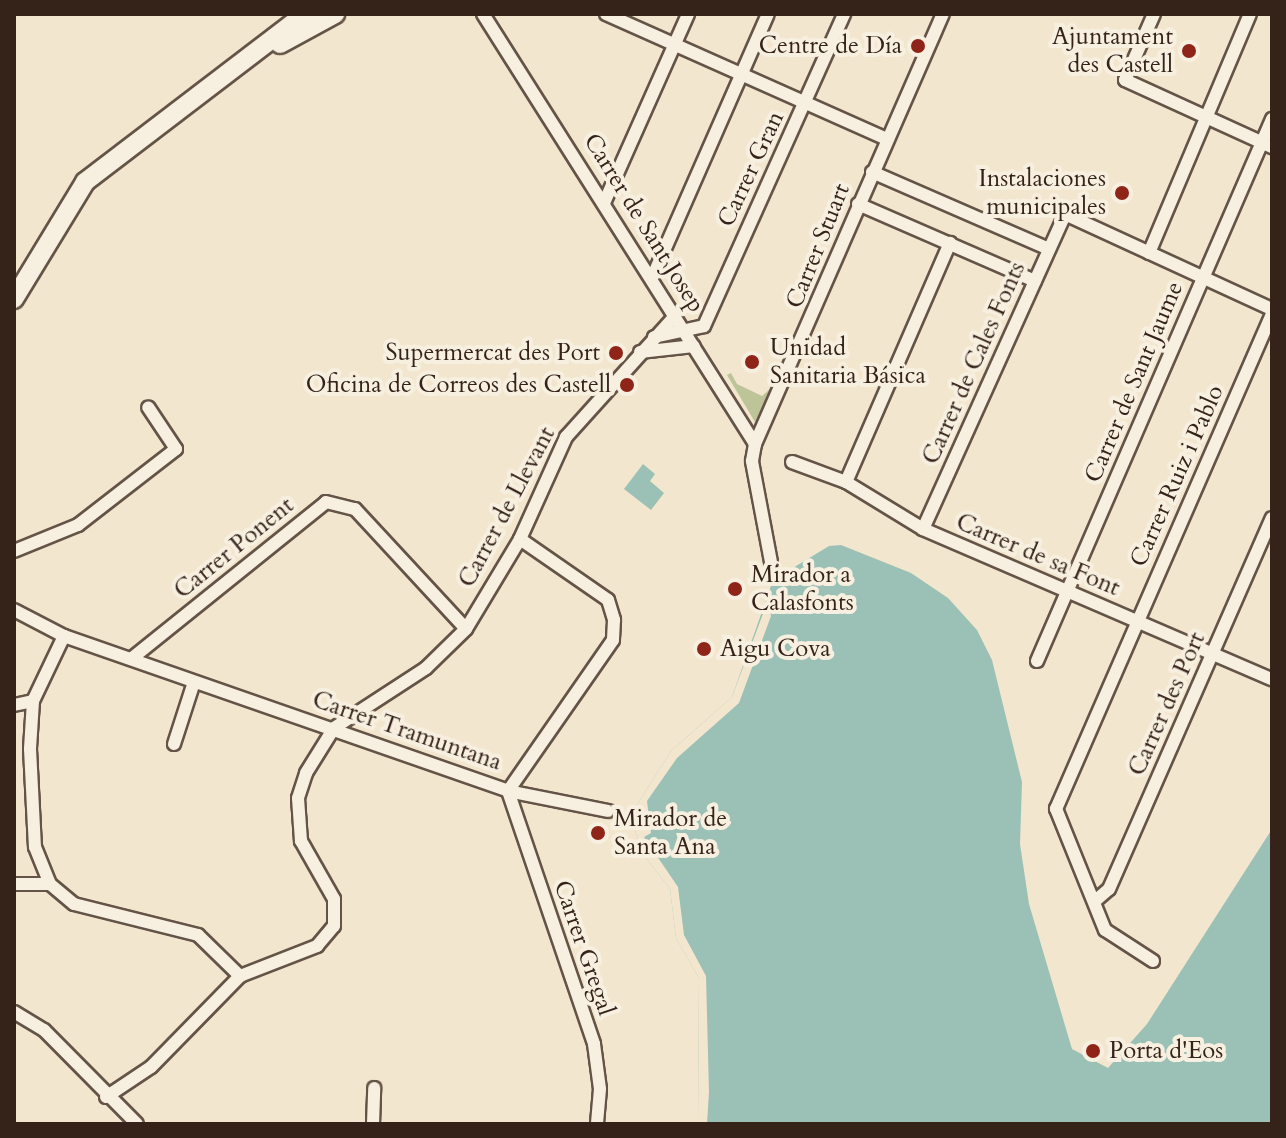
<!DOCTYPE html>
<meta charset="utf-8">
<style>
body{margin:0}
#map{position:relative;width:1286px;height:1138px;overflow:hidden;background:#f3e6ce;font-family:Cardo,serif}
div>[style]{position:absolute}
.green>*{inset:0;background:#bdc498}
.water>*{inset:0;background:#9bc0b6}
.pier>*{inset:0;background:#f3e6ce}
.roads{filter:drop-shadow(2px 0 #645447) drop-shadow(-2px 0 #645447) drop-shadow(0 2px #645447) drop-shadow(0 -2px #645447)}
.minor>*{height:12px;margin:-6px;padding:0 6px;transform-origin:6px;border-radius:6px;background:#f7efdf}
.secondary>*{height:18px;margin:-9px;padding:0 9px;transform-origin:9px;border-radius:9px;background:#f7efdf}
.dots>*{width:22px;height:22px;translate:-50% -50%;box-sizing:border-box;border:4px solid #f7efdf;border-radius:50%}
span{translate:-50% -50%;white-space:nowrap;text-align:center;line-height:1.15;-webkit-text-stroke:8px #f7efdf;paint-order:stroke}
.poi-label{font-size:24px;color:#35231a}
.right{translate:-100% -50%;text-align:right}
.left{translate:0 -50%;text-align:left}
.street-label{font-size:24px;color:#35231a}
.frame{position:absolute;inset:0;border:16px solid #35231a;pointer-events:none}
</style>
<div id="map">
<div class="green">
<div style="clip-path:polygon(731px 373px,737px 384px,762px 396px,771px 388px,755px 422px,727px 375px)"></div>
</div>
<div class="water">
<div style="clip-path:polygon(643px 464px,655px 474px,650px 481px,664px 493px,651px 510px,624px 489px)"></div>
<div style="clip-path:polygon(841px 545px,911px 573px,948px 598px,977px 630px,992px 660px,1022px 782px,1020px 844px,1029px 904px,1072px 1049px,1108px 1068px,1147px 1024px,1272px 829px,1272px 1124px,698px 1124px,699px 978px,676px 938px,670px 889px,643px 854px,630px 816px,671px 751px,732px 697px,773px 580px,829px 546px)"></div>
</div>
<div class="pier">
<div style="clip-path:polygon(767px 603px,771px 616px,739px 703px,677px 758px,647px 801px,651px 833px,644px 837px,678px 887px,684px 935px,706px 976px,709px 1092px,707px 1124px,698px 1124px,699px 978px,676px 938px,670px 889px,643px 854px,630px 816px,671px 751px,732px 697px)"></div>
</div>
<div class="roads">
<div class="minor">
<div style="left:483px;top:14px;width:509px;rotate:57.68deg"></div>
<div style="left:606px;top:14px;width:308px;rotate:24deg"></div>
<div style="left:1154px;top:14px;width:72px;rotate:113.7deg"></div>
<div style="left:1125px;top:80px;width:162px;rotate:24.5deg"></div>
<div style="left:872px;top:172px;width:193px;rotate:23.5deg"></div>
<div style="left:604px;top:203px;width:207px;rotate:-66deg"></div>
<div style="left:858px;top:204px;width:193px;rotate:23.5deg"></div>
<div style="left:1149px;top:253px;width:259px;rotate:-67.1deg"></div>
<div style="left:652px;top:278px;width:288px;rotate:-66.3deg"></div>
<div style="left:654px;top:337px;width:51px;rotate:-12.4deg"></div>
<div style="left:704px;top:326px;width:342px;rotate:-65.8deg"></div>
<div style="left:640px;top:352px;width:54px;rotate:-6.3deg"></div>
<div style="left:792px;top:462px;width:58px;rotate:20.3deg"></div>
<div style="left:846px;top:482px;width:90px;rotate:31.4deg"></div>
<div style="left:923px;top:529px;width:380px;rotate:23.3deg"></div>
<div style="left:846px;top:482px;width:261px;rotate:-66.5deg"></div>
<div style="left:923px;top:529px;width:346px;rotate:-65.7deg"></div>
<div style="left:1065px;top:214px;width:228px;rotate:24.7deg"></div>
<div style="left:520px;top:539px;width:107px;rotate:34.7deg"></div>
<div style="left:608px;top:600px;width:21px;rotate:73deg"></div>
<div style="left:614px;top:620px;width:20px;rotate:93deg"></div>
<div style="left:613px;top:640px;width:184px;rotate:124.8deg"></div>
<div style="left:508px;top:791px;width:267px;rotate:71.2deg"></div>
<div style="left:594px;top:1044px;width:45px;rotate:82.4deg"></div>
<div style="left:600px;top:1089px;width:35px;rotate:95deg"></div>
<div style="left:14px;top:551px;width:69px;rotate:-22.1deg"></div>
<div style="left:78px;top:525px;width:124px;rotate:-37.8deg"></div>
<div style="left:176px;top:449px;width:50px;rotate:-123.7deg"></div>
<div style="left:771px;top:562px;width:103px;rotate:-100.7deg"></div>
<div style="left:752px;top:461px;width:17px;rotate:-80deg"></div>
<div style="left:755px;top:444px;width:469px;rotate:-66.4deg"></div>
<div style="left:14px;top:610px;width:56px;rotate:27.5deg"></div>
<div style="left:64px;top:636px;width:470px;rotate:19.2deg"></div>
<div style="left:508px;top:791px;width:102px;rotate:11.3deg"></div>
<div style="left:64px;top:636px;width:72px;rotate:115.5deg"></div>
<div style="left:33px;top:701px;width:48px;rotate:93.6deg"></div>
<div style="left:30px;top:749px;width:98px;rotate:87.1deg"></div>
<div style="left:35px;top:847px;width:40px;rotate:68deg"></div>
<div style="left:50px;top:884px;width:31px;rotate:40deg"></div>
<div style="left:74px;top:904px;width:128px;rotate:14deg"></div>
<div style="left:198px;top:935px;width:59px;rotate:44.3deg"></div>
<div style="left:131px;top:659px;width:250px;rotate:-38.8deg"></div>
<div style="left:326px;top:502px;width:30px;rotate:14deg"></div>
<div style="left:355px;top:509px;width:163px;rotate:47.2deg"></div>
<div style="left:1037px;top:661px;width:591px;rotate:-66.56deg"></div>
<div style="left:14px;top:705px;width:19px;rotate:-12deg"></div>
<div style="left:174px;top:744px;width:65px;rotate:-72.1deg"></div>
<div style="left:14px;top:884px;width:36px"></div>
<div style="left:1095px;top:901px;width:18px;rotate:-41deg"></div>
<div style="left:1109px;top:889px;width:405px;rotate:-66.3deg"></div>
<div style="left:1153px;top:961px;width:57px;rotate:-147.1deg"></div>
<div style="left:1105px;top:930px;width:131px;rotate:-112deg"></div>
<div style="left:1056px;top:809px;width:540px;rotate:-66.43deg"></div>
<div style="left:14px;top:1012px;width:35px;rotate:31deg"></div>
<div style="left:44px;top:1030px;width:132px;rotate:45.3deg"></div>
<div style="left:106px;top:1097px;width:54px;rotate:-33.7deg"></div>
<div style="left:151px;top:1067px;width:127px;rotate:-45.6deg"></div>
<div style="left:240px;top:976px;width:83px;rotate:-21.3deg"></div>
<div style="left:317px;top:946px;width:26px;rotate:-50deg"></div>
<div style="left:334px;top:926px;width:27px;rotate:-90deg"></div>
<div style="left:334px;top:899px;width:67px;rotate:-119.6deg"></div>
<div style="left:301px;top:841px;width:43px;rotate:-94deg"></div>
<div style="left:298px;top:798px;width:26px;rotate:-72deg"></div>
<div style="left:306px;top:773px;width:53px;rotate:-58.1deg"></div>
<div style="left:334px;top:728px;width:110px;rotate:-33.1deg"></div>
<div style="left:426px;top:668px;width:56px;rotate:-44.3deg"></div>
<div style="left:466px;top:629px;width:105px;rotate:-59deg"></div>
<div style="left:520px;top:539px;width:112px;rotate:-65.7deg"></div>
<div style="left:566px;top:437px;width:163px;rotate:-48deg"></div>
<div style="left:373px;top:1124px;width:36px;rotate:-88deg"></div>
</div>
<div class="secondary">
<div style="left:280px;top:44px;width:63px;rotate:-28.6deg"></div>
<div style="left:14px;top:299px;width:137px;rotate:-58.7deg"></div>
<div style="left:85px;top:182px;width:277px;rotate:-37.4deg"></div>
</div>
</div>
<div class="dots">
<div style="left:918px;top:46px;background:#8f2418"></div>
<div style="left:1189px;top:51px;background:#8f2418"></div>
<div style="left:1122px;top:193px;background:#8f2418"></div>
<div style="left:616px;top:353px;background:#8f2418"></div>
<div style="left:752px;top:362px;background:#8f2418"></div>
<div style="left:627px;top:385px;background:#8f2418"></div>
<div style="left:735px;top:589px;background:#8f2418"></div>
<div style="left:704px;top:649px;background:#8f2418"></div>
<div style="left:598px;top:833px;background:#8f2418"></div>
<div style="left:1093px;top:1051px;background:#8f2418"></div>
</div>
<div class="poi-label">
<span class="right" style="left:1173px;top:51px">Ajuntament<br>des Castell</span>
<span class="right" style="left:902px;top:46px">Centre de Día</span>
<span class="right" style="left:1106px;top:193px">Instalaciones<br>municipales</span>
<span class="left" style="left:770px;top:362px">Unidad<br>Sanitaria Básica</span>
<span class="right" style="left:600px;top:353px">Supermercat des Port</span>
<span class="right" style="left:611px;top:385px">Oficina de Correos des Castell</span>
<span class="left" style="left:751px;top:589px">Mirador a<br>Calasfonts</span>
<span class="left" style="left:720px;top:649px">Aigu Cova</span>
<span class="left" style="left:614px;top:833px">Mirador de<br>Santa Ana</span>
<span class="left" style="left:1109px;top:1051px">Porta d'Eos</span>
</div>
<div class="street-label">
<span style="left:751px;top:169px;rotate:-65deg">Carrer Gran</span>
<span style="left:644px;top:223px;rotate:58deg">Carrer de Sant Josep</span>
<span style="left:818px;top:246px;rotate:-68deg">Carrer Stuart</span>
<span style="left:974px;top:363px;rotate:-66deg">Carrer de Cales Fonts</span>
<span style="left:1134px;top:382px;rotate:-67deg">Carrer de Sant Jaume</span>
<span style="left:1177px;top:476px;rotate:-66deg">Carrer Ruiz i Pablo</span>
<span style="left:507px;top:507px;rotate:-62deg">Carrer de Llevant</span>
<span style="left:234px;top:548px;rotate:-39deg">Carrer Ponent</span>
<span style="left:1038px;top:555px;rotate:23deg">Carrer de sa Font</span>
<span style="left:1167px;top:704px;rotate:-66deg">Carrer des Port</span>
<span style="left:407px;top:731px;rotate:19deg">Carrer Tramuntana</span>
<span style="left:584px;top:948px;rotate:71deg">Carrer Gregal</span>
</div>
<div class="frame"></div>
</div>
